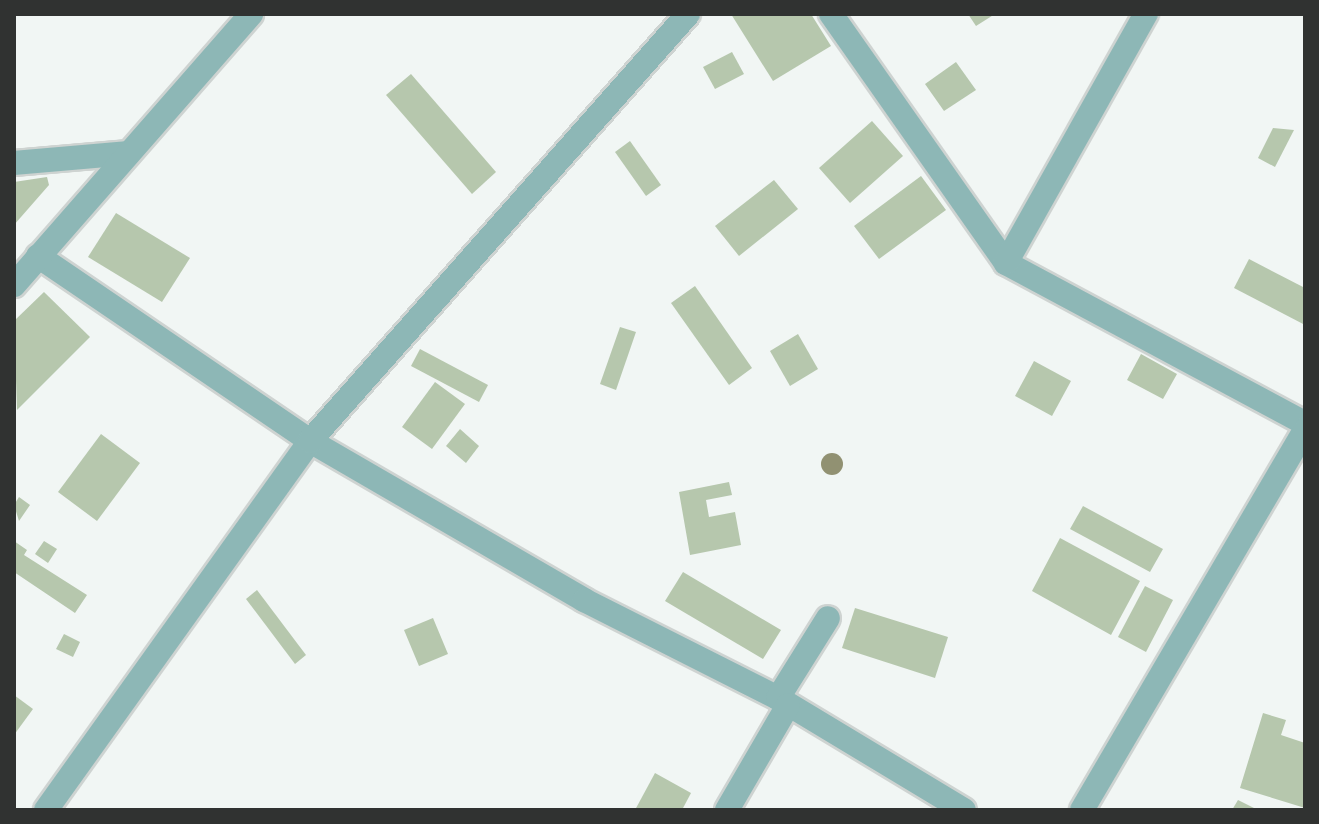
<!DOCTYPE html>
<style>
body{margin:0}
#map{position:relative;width:1319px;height:824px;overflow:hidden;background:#f1f6f4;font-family:Montserrat,sans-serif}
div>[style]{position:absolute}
.building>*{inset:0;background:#b6c7ad}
.roads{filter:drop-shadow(2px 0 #ced3d1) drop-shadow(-2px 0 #ced3d1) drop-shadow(0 2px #ced3d1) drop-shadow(0 -2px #ced3d1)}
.minor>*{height:24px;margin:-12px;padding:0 12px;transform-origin:12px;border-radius:12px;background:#8db7b6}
.trees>*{width:22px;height:22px;margin:-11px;border-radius:50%;background:#919172}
span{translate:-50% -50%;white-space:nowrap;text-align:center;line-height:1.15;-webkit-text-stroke:8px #f1f6f4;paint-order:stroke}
.frame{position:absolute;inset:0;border:16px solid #303231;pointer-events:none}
</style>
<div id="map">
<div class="building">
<div style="clip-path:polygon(731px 14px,811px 14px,831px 46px,773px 81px)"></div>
<div style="clip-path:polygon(968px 14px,995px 14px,976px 26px)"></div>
<div style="clip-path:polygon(732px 52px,744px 74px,715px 89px,703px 67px)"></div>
<div style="clip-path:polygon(956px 62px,976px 90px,944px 111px,925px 84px)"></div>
<div style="clip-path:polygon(411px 74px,496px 172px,472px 194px,386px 95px)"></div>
<div style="clip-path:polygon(872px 121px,903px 156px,850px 203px,819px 168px)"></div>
<div style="clip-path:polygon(1273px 128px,1294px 130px,1275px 167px,1258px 158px)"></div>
<div style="clip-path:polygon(630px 141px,661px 185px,646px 196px,615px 152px)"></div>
<div style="clip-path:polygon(921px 176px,946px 210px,879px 259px,854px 226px)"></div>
<div style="clip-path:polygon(47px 177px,49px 185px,14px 225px,14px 182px)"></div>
<div style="clip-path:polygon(774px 180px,798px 209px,739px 256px,715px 226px)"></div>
<div style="clip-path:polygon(116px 213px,190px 258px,162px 302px,88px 257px)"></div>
<div style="clip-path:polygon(1249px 259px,1305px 288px,1305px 325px,1234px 288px)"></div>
<div style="clip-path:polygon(695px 286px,752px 368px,729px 385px,671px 303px)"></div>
<div style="clip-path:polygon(44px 292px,90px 337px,17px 410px,14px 321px)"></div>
<div style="clip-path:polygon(620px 327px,636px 332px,616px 390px,600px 384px)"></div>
<div style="clip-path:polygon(798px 334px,818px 369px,790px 386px,770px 351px)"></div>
<div style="clip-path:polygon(420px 349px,488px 385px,479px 402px,411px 366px)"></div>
<div style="clip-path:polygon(1141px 354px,1177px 374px,1163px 399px,1127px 380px)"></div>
<div style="clip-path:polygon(1034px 361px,1071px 381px,1052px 416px,1015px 396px)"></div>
<div style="clip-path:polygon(435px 382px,465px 404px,432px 449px,402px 427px)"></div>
<div style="clip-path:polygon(460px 429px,479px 446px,466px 463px,446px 446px)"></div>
<div style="clip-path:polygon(101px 434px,140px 463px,97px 521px,58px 492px)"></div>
<div style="clip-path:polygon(729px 482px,732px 495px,706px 500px,709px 517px,735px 512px,741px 545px,690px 555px,679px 492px)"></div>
<div style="clip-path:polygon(19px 497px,30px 505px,19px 521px,14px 505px)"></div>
<div style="clip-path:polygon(1083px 506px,1163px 549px,1150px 572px,1070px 529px)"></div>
<div style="clip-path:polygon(1060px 538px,1140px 581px,1111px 635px,1032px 591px)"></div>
<div style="clip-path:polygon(14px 541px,27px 550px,24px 555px,87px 595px,75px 613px,14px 572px)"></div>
<div style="clip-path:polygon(44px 541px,57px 549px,48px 563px,35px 554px)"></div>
<div style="clip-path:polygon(683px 572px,781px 630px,763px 659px,665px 601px)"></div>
<div style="clip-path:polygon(1145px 586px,1173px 600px,1146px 652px,1118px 637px)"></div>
<div style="clip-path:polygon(257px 590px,306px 655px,295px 664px,246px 599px)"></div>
<div style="clip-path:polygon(855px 608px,948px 637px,935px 678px,842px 648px)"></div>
<div style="clip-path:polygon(433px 618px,448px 654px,419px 666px,404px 630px)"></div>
<div style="clip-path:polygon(64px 634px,80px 642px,73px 657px,56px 649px)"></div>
<div style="clip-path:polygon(14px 695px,33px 709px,14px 735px)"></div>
<div style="clip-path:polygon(1263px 713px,1286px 720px,1281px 735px,1305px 743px,1305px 808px,1240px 788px)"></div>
<div style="clip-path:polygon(655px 773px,691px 793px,682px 810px,635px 810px)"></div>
<div style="clip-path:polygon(1238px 800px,1258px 810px,1232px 810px)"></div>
</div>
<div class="roads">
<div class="minor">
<div style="left:831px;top:14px;width:304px;rotate:54.9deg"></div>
<div style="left:1006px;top:263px;width:339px;rotate:28.2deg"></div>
<div style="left:14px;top:163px;width:115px;rotate:-5deg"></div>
<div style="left:38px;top:256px;width:329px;rotate:34.2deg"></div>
<div style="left:310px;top:441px;width:317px;rotate:30.1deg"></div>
<div style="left:584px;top:600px;width:217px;rotate:26.8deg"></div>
<div style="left:778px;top:698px;width:217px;rotate:31.1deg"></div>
<div style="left:1006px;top:263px;width:286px;rotate:-60.7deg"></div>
<div style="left:14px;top:285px;width:360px;rotate:-48.8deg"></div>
<div style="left:778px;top:698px;width:94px;rotate:-58deg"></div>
<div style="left:46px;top:810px;width:454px;rotate:-54.4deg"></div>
<div style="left:310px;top:441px;width:570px;rotate:-48.48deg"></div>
<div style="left:727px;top:810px;width:121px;rotate:-59.8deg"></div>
<div style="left:1082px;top:810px;width:441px;rotate:-59.6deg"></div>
</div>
</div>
<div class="trees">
<div style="left:832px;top:464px"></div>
</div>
<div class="frame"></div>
</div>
